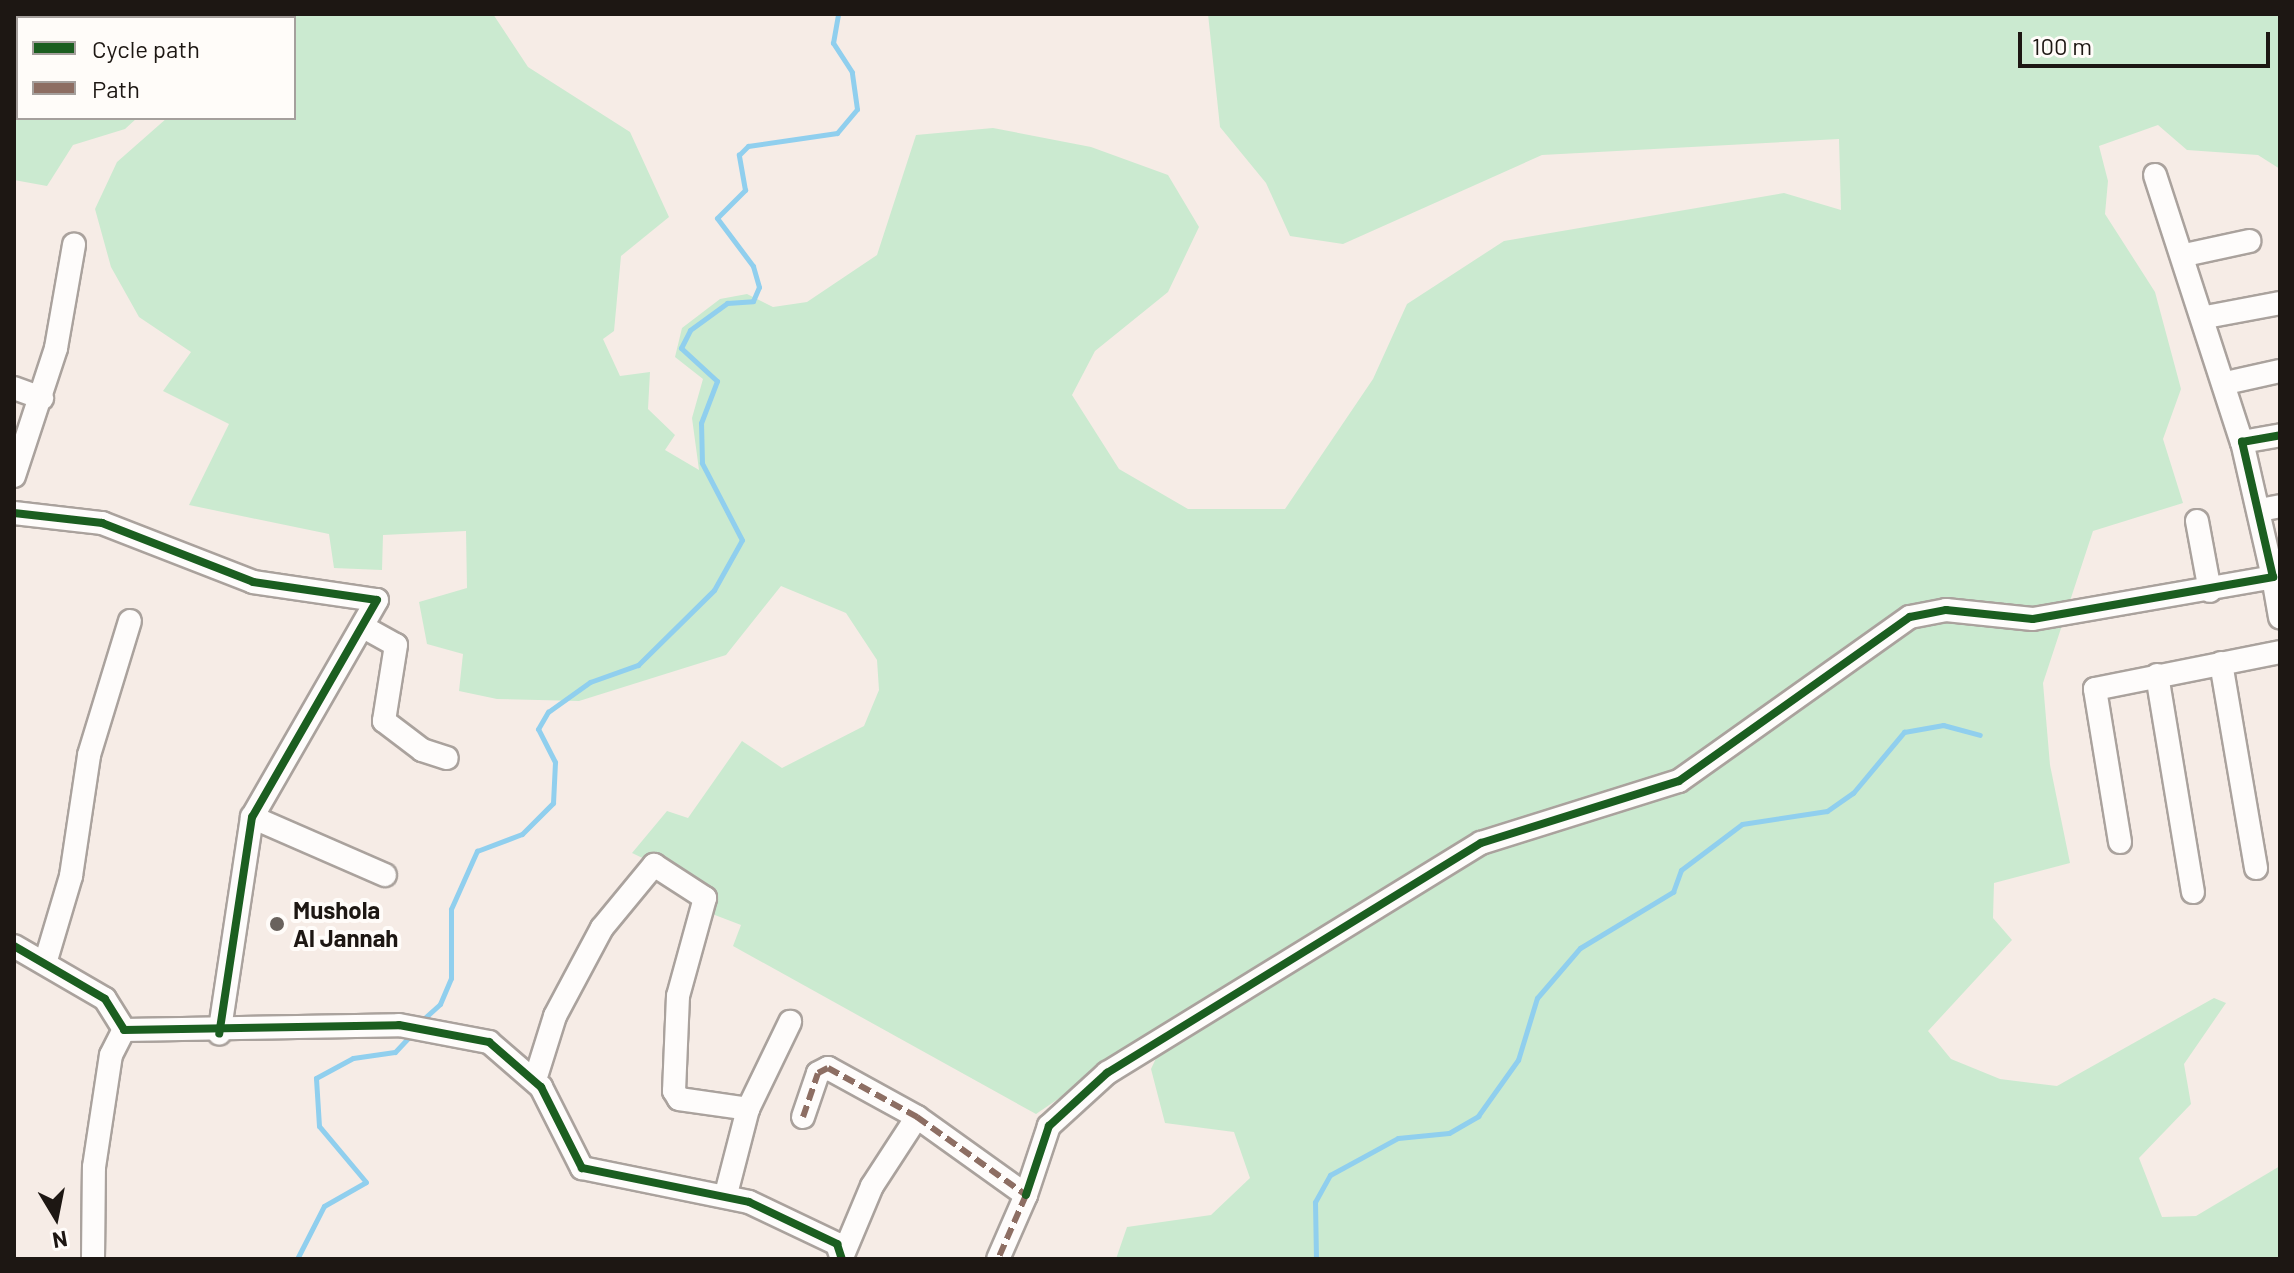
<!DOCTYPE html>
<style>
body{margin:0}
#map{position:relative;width:2294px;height:1273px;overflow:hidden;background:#f6ece6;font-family:Barlow,sans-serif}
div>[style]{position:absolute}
.green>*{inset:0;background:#cbead0}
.stream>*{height:5px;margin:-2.5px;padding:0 2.5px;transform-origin:2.5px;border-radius:2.5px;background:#90cfee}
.roads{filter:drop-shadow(2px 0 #aaa29d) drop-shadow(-2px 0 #aaa29d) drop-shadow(0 2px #aaa29d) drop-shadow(0 -2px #aaa29d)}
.minor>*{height:22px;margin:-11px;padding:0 11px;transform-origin:11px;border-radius:11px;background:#fefcfb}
.quiet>*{height:6px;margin-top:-3px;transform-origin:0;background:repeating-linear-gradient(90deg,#8d6e63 0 12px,transparent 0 18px)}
.cycleway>*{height:8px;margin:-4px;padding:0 4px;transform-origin:4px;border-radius:4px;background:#1b5e20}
.dots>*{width:22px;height:22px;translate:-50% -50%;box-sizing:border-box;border:4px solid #fffcf9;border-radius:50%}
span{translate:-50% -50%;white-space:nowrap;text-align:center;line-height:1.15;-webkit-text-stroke:8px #fffcf9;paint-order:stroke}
.poi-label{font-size:24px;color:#1d1713;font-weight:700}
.left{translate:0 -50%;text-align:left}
.frame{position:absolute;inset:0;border:16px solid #1d1713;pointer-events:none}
.legend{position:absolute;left:16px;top:16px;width:280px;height:104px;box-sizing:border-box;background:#fffcf9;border:2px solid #a5a09d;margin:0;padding:10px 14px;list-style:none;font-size:24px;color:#1d1713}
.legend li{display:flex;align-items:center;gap:16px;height:40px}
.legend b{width:40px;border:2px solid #a5a09d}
.north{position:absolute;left:16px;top:1177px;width:80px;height:80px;-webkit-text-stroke:6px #fffcf9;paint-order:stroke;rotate:170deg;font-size:22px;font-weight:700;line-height:32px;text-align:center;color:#1d1713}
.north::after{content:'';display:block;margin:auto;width:28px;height:36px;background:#1d1713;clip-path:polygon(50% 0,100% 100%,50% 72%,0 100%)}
.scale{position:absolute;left:2018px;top:32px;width:252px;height:36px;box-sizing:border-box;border:4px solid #1d1713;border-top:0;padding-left:10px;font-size:24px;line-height:28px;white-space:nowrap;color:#1d1713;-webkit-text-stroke:6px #fffcf9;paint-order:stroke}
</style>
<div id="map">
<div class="green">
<div style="clip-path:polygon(24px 14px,208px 14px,21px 18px)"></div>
<div style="clip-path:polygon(251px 14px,493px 14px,528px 67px,630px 132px,669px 217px,621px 256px,614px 331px,603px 339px,620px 376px,650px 372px,648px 409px,675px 435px,665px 450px,699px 470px,692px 418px,703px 379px,675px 357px,682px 328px,720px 299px,747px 294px,773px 307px,807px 302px,877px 255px,916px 135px,993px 128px,1091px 147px,1168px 175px,1199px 227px,1168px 292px,1095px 351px,1072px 395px,1119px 469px,1188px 509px,1285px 509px,1373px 379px,1407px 304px,1504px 241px,1784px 193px,1841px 210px,1839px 139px,1542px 155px,1343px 244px,1290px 236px,1266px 183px,1220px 127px,1208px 14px,2280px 14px,2280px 169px,2258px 155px,2187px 150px,2158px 125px,2099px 146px,2108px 181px,2105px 214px,2155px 292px,2181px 389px,2163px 439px,2183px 503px,2093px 531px,2043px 683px,2050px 765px,2070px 863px,1994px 883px,1993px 918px,2012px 940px,1928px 1031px,1951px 1059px,2000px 1079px,2057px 1086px,2214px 998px,2226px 1003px,2184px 1064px,2191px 1104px,2139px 1158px,2162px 1217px,2196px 1216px,2280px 1166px,2280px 1259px,1116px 1259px,1127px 1227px,1211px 1215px,1250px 1178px,1234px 1132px,1165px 1123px,1151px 1069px,1158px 1054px,1145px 1040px,1036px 1114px,733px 946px,741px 925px,707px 912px,714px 892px,632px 853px,667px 811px,688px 818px,742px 741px,782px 768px,864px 726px,879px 690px,877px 660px,846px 613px,781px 586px,726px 655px,579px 701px,497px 699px,459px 691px,463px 654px,427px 644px,419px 602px,467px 588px,466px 531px,383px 535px,382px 570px,334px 568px,329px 534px,189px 505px,229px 424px,163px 391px,191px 352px,139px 317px,111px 267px,95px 209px,117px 162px,167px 118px,294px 118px,294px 18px)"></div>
<div style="clip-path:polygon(18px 23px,18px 118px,137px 118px,125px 129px,73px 145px,47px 186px,14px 180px)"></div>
</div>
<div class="stream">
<div style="left:419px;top:1023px;width:28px;rotate:-42deg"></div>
<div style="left:440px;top:1004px;width:28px;rotate:-67deg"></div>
<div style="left:451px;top:978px;width:69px;rotate:-90deg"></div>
<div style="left:451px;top:909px;width:64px;rotate:-65.9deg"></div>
<div style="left:477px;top:851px;width:48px;rotate:-20.7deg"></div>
<div style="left:522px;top:834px;width:44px;rotate:-45deg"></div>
<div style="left:553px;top:803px;width:41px;rotate:-87.2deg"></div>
<div style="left:555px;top:762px;width:37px;rotate:-117deg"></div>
<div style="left:538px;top:729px;width:20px;rotate:-60deg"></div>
<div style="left:548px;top:712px;width:52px;rotate:-35.5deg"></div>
<div style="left:590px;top:682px;width:51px;rotate:-19.5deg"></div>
<div style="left:638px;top:665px;width:107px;rotate:-44.6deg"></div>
<div style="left:714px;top:590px;width:57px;rotate:-60.8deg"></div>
<div style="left:742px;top:540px;width:87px;rotate:-117.5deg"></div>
<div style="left:702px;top:463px;width:40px;rotate:-91.4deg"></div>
<div style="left:701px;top:423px;width:45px;rotate:-69.1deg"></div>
<div style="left:717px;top:381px;width:49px;rotate:-137.5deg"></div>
<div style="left:681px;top:348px;width:20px;rotate:-63deg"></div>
<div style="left:690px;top:330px;width:46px;rotate:-36.1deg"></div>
<div style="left:727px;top:303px;width:26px;rotate:-4deg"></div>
<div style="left:753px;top:301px;width:15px;rotate:-67deg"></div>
<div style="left:759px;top:287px;width:22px;rotate:-106deg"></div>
<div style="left:753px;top:266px;width:60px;rotate:-126.9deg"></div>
<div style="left:717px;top:218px;width:40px;rotate:-45deg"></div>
<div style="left:745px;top:190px;width:36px;rotate:-100deg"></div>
<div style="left:739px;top:155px;width:13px;rotate:-45deg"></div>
<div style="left:748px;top:146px;width:90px;rotate:-8.3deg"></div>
<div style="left:837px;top:133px;width:31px;rotate:-50deg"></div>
<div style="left:857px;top:109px;width:37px;rotate:-98deg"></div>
<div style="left:852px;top:72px;width:35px;rotate:-123deg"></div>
<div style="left:833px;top:43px;width:29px;rotate:-80deg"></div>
<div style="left:297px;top:1259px;width:59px;rotate:-63deg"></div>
<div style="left:324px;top:1206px;width:48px;rotate:-29.7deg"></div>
<div style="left:366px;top:1182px;width:73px;rotate:-130deg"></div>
<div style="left:319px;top:1126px;width:48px;rotate:-93.6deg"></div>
<div style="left:316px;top:1078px;width:42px;rotate:-28.4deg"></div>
<div style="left:353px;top:1058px;width:42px;rotate:-8.1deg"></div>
<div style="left:395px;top:1052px;width:23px;rotate:-47deg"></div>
<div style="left:1316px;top:1259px;width:57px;rotate:-91deg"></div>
<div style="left:1315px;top:1202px;width:31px;rotate:-61deg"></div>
<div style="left:1330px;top:1175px;width:77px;rotate:-28.6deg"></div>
<div style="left:1398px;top:1138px;width:51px;rotate:-5.6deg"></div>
<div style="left:1449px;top:1133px;width:34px;rotate:-30deg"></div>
<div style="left:1478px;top:1116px;width:69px;rotate:-54.5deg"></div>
<div style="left:1518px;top:1060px;width:65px;rotate:-73deg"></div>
<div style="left:1537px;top:998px;width:66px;rotate:-49.3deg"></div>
<div style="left:1580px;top:948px;width:109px;rotate:-31.1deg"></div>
<div style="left:1673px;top:892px;width:23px;rotate:-70deg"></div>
<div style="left:1681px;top:870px;width:76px;rotate:-37deg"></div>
<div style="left:1742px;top:824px;width:86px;rotate:-8.7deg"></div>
<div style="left:1827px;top:811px;width:32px;rotate:-35deg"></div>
<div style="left:1853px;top:793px;width:80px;rotate:-50.1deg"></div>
<div style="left:1904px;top:732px;width:40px;rotate:-10deg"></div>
<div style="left:1943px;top:725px;width:38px;rotate:15deg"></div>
</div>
<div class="roads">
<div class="minor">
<div style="left:2155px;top:175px;width:281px;rotate:72deg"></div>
<div style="left:2185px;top:255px;width:66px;rotate:-12.2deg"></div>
<div style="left:2206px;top:317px;width:75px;rotate:-10.7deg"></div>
<div style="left:2226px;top:383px;width:55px;rotate:-12.5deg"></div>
<div style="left:14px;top:388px;width:30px;rotate:20deg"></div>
<div style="left:14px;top:476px;width:135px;rotate:-71.8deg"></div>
<div style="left:56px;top:348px;width:105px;rotate:-80.1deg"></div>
<div style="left:2260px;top:510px;width:20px;rotate:-11deg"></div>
<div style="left:14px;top:513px;width:89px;rotate:6.5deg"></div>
<div style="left:102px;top:523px;width:162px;rotate:21.3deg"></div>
<div style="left:253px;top:582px;width:125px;rotate:8.3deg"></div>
<div style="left:377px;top:600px;width:250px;rotate:119.9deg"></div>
<div style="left:252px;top:817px;width:219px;rotate:98.6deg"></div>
<div style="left:2197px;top:521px;width:71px;rotate:79.5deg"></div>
<div style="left:2273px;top:577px;width:41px;rotate:80.1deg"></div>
<div style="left:367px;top:629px;width:33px;rotate:29deg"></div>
<div style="left:396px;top:645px;width:77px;rotate:99deg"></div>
<div style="left:384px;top:721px;width:48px;rotate:37.3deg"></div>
<div style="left:422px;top:750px;width:26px;rotate:18deg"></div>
<div style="left:2221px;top:663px;width:208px;rotate:80.3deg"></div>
<div style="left:2157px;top:675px;width:220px;rotate:80.6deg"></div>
<div style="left:252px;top:817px;width:145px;rotate:23.6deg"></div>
<div style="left:2120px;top:842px;width:155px;rotate:-99.3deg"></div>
<div style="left:2095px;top:689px;width:189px;rotate:-11.3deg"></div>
<div style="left:14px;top:946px;width:105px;rotate:30.2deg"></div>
<div style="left:105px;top:999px;width:36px;rotate:58deg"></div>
<div style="left:124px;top:1030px;width:275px;rotate:-1deg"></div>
<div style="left:399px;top:1025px;width:92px;rotate:10.7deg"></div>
<div style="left:489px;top:1042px;width:69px;rotate:40.9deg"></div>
<div style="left:541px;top:1087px;width:91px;rotate:63.2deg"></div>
<div style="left:582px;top:1168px;width:170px;rotate:11.5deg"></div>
<div style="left:749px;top:1202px;width:98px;rotate:25.5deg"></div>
<div style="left:837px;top:1244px;width:16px;rotate:72deg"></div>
<div style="left:46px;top:960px;width:88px;rotate:-73.4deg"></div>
<div style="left:71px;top:876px;width:122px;rotate:-81.5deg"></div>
<div style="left:89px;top:755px;width:140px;rotate:-73deg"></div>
<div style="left:535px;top:1080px;width:67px;rotate:-72.6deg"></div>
<div style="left:555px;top:1016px;width:100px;rotate:-61.9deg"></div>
<div style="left:602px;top:928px;width:82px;rotate:-50.5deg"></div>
<div style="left:654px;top:865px;width:61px;rotate:32.9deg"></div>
<div style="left:705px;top:898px;width:102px;rotate:105.4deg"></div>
<div style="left:678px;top:996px;width:95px;rotate:92.4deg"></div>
<div style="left:674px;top:1091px;width:9px;rotate:58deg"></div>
<div style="left:679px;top:1099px;width:70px;rotate:8.2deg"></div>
<div style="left:803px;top:1117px;width:46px;rotate:-71.2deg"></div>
<div style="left:818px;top:1073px;width:11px;rotate:-27deg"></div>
<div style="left:828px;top:1068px;width:102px;rotate:28.8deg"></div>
<div style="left:917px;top:1117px;width:134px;rotate:35.6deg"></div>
<div style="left:1026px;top:1195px;width:70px;rotate:113.6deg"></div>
<div style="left:726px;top:1194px;width:88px;rotate:-75.5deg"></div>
<div style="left:748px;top:1109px;width:97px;rotate:-64.2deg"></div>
<div style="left:1026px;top:1195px;width:73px;rotate:-71.6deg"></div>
<div style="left:1049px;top:1126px;width:79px;rotate:-42.4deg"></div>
<div style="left:1107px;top:1073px;width:439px;rotate:-31.6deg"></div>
<div style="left:1481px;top:843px;width:207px;rotate:-17.4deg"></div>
<div style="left:1679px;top:781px;width:283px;rotate:-35.4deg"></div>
<div style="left:1910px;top:617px;width:37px;rotate:-11deg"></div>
<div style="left:1946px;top:610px;width:87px;rotate:5.9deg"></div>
<div style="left:2033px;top:619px;width:244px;rotate:-9.9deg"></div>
<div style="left:2273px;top:577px;width:139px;rotate:-102.9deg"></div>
<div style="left:2242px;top:442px;width:39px;rotate:-10deg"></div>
<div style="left:843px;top:1255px;width:75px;rotate:-67.2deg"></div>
<div style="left:872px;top:1186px;width:82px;rotate:-56.9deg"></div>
<div style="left:93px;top:1259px;width:92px;rotate:-89.4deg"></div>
<div style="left:94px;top:1167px;width:113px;rotate:-81.4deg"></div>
<div style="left:111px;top:1055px;width:28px;rotate:-63deg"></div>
</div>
</div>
<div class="quiet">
<div style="left:803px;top:1117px;width:46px;rotate:-71.2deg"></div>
<div style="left:818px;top:1073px;width:11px;rotate:-27deg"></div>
<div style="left:828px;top:1068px;width:102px;rotate:28.8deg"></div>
<div style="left:917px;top:1117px;width:134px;rotate:35.6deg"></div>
<div style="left:1026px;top:1195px;width:70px;rotate:113.6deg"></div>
</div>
<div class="cycleway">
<div style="left:14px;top:513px;width:89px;rotate:6.5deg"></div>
<div style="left:102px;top:523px;width:162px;rotate:21.3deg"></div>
<div style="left:253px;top:582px;width:125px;rotate:8.3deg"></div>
<div style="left:377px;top:600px;width:250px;rotate:119.9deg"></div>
<div style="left:252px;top:817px;width:219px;rotate:98.6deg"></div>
<div style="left:14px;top:946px;width:105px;rotate:30.2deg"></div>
<div style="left:105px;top:999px;width:36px;rotate:58deg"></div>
<div style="left:124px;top:1030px;width:275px;rotate:-1deg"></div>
<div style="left:399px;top:1025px;width:92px;rotate:10.7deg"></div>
<div style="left:489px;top:1042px;width:69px;rotate:40.9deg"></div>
<div style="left:541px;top:1087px;width:91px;rotate:63.2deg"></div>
<div style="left:582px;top:1168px;width:170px;rotate:11.5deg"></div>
<div style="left:749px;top:1202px;width:98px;rotate:25.5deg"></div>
<div style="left:837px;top:1244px;width:16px;rotate:72deg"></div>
<div style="left:1026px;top:1195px;width:73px;rotate:-71.6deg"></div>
<div style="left:1049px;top:1126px;width:79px;rotate:-42.4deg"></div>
<div style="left:1107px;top:1073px;width:439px;rotate:-31.6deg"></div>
<div style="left:1481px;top:843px;width:207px;rotate:-17.4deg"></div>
<div style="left:1679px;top:781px;width:283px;rotate:-35.4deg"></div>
<div style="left:1910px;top:617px;width:37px;rotate:-11deg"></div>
<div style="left:1946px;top:610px;width:87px;rotate:5.9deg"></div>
<div style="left:2033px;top:619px;width:244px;rotate:-9.9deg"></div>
<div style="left:2273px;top:577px;width:139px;rotate:-102.9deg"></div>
<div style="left:2242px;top:442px;width:39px;rotate:-10deg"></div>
</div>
<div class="dots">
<div style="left:277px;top:924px;background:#69625d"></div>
</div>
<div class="poi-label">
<span class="left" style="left:293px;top:924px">Mushola<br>Al Jannah</span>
</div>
<div class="frame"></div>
<ul class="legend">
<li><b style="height:10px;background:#1b5e20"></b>Cycle path</li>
<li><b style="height:10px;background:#8d6e63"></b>Path</li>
</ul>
<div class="north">N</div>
<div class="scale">100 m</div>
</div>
